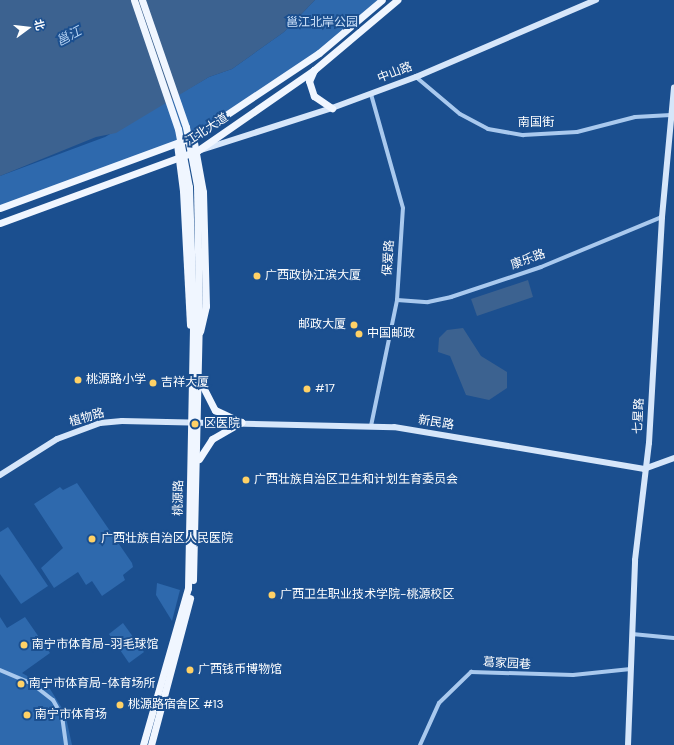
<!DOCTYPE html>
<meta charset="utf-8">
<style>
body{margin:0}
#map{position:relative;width:674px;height:745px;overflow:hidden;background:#1b4f8f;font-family:"DM Sans","Noto Sans SC",sans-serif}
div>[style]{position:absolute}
.green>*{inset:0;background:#2e69ad}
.water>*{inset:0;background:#3c6290}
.street>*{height:4px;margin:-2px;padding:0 2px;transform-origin:2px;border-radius:2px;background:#a9c9ee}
.secondary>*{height:6px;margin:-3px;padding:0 3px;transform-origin:3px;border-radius:3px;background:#d6e6fa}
.primary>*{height:7px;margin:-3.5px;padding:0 3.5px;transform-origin:3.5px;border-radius:3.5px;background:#f0f6ff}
.primary-bridge>*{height:7px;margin:-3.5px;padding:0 3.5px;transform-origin:3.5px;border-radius:3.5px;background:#f0f6ff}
.dots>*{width:11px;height:11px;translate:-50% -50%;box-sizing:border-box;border:2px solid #1b4f8f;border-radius:50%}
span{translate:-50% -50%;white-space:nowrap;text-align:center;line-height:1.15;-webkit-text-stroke:4px #1b4f8f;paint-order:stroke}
.park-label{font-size:12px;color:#cfe3fa}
.street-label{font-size:12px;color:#fff}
.poi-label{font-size:12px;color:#fff}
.left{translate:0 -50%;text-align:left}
.right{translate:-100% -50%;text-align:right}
.water-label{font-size:13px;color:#b5d3f5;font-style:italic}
.north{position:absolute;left:8px;top:8px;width:40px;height:40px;-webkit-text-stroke:3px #1b4f8f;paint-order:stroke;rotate:75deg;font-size:11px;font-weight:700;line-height:16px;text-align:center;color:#fff}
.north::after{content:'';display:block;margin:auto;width:14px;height:18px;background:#fff;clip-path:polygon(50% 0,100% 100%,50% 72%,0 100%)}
</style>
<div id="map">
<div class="green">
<div style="clip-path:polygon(315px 0,382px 0,319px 53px,193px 137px,0 208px,0 176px,105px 137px,209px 77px,232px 69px,284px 32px)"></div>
<div style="clip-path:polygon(77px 483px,132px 563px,133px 567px,123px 575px,125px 580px,102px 596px,92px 581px,86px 585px,78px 572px,54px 588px,41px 568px,63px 548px,34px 504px,60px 487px,63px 490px)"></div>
<div style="clip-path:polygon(8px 527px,48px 586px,21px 604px,0 574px,0 532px)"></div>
<div style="clip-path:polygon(157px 583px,180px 590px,172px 621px,156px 595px)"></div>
<div style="clip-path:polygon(0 617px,7px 628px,25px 617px,50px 653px,22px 673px,50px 689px,65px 713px,72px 745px,0 745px)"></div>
<div style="clip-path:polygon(123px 623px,144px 652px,129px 663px,109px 634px)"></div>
</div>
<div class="water">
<div style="clip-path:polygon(0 0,315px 0,284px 32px,232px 69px,209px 77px,116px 133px,96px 137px,0 176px)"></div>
<div style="clip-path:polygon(528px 280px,533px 297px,477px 316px,471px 299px)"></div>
<div style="clip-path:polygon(463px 328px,481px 356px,507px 372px,507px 388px,489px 400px,466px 395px,450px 356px,438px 352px,439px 338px,447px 330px)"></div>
</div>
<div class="street">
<div style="left:416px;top:77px;width:57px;rotate:40.1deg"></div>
<div style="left:460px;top:114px;width:32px;rotate:28deg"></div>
<div style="left:488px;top:129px;width:36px;rotate:10deg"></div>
<div style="left:523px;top:135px;width:54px;rotate:-3.2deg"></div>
<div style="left:577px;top:132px;width:60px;rotate:-14.5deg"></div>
<div style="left:635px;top:117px;width:36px;rotate:-3deg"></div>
<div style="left:397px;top:300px;width:31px;rotate:4deg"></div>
<div style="left:428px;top:302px;width:24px;rotate:-12deg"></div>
<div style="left:451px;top:297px;width:95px;rotate:-18.4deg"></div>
<div style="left:541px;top:267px;width:131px;rotate:-22.5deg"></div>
<div style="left:371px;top:426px;width:129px;rotate:-78.3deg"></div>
<div style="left:397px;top:300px;width:92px;rotate:-86.3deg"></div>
<div style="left:403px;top:208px;width:118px;rotate:-105.7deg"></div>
<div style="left:632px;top:634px;width:42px;rotate:5.4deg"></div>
<div style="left:0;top:670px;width:34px;rotate:23deg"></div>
<div style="left:31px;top:683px;width:28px;rotate:38deg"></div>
<div style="left:53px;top:700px;width:18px;rotate:61deg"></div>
<div style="left:62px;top:716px;width:29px;rotate:82deg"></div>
<div style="left:420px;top:745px;width:46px;rotate:-65.7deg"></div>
<div style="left:439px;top:703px;width:45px;rotate:-44.1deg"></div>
<div style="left:471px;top:672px;width:102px;rotate:1.7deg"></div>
<div style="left:573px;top:675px;width:58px;rotate:-5.9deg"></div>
</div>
<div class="secondary">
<div style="left:201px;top:150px;width:138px;rotate:-17.8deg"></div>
<div style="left:332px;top:108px;width:90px;rotate:-20.3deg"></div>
<div style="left:416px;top:77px;width:196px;rotate:-23.2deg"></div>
<div style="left:0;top:475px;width:67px;rotate:-32.3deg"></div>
<div style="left:57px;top:439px;width:46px;rotate:-20.4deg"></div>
<div style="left:100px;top:423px;width:22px;rotate:-5deg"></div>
<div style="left:122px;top:421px;width:272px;rotate:1.3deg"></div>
<div style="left:394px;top:427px;width:254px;rotate:9.5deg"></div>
<div style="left:644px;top:469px;width:32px;rotate:-20deg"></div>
<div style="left:628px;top:745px;width:185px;rotate:-87.8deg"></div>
<div style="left:635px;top:560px;width:118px;rotate:-83.2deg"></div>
<div style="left:649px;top:443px;width:226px;rotate:-86.7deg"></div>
<div style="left:662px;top:217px;width:130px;rotate:-84.7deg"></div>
</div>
<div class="primary">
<div style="left:314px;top:70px;width:12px;rotate:114deg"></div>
<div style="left:309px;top:81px;width:16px;rotate:72deg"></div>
<div style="left:314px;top:96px;width:22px;rotate:34deg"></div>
<div style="left:193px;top:137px;width:56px;rotate:79.7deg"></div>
<div style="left:203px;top:192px;width:114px;rotate:88.5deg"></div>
<div style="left:206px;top:306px;width:26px;rotate:103deg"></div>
<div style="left:177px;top:144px;width:47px;rotate:82.7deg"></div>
<div style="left:183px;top:191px;width:134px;rotate:87deg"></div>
<div style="left:0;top:208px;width:206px;rotate:-20.2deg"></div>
<div style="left:193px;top:137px;width:151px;rotate:-33.7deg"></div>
<div style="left:319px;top:53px;width:82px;rotate:-40.1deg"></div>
<div style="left:0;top:223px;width:210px;rotate:-20.1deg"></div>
<div style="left:197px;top:151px;width:142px;rotate:-34.7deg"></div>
<div style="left:314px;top:70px;width:109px;rotate:-40.1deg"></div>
<div style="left:200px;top:381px;width:33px;rotate:63deg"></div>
<div style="left:215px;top:410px;width:29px;rotate:25deg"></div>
<div style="left:199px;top:459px;width:24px;rotate:-57deg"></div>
<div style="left:212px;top:439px;width:34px;rotate:-30deg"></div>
<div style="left:193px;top:580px;width:263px;rotate:-88.7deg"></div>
<div style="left:143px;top:745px;width:163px;rotate:-74deg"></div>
<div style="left:188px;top:588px;width:271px;rotate:-88.9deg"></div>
<div style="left:151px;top:745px;width:152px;rotate:-75.1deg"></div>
</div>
<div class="primary-bridge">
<div style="left:134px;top:0;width:136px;rotate:71.2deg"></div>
<div style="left:178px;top:129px;width:59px;rotate:79.3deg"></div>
<div style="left:189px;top:187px;width:130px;rotate:88.2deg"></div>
<div style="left:142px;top:0;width:134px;rotate:70.9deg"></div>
<div style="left:186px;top:127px;width:60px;rotate:79.4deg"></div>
<div style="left:197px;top:186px;width:131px;rotate:89.1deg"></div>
</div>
<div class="dots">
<div style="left:257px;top:276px;background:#ffd166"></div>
<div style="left:354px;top:325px;background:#ffd166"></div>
<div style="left:359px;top:334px;background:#ffd166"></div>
<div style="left:78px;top:380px;background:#ffd166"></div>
<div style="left:153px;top:383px;background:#ffd166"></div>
<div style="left:307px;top:389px;background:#ffd166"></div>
<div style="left:195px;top:424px;background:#ffd166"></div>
<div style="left:246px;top:480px;background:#ffd166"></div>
<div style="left:92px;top:539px;background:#ffd166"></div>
<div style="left:272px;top:595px;background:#ffd166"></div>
<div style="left:24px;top:645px;background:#ffd166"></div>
<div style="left:190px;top:670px;background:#ffd166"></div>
<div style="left:21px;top:684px;background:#ffd166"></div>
<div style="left:120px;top:705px;background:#ffd166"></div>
<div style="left:27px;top:715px;background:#ffd166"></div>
</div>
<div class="park-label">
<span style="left:322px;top:23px">邕江北岸公园</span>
</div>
<div class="street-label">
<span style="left:395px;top:73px;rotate:-21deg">中山路</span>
<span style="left:536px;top:123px">南国街</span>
<span style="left:207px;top:130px;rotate:-33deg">江北大道</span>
<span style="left:389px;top:258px;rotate:-86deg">保爱路</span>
<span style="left:528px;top:260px;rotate:-20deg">康乐路</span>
<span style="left:639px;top:416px;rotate:-87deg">七星路</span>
<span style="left:87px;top:418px;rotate:-16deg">植物路</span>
<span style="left:436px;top:423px;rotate:9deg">新民路</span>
<span style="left:179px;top:498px;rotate:-89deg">桃源路</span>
<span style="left:507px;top:664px;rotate:3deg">葛家园巷</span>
</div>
<div class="poi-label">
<span class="left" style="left:265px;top:276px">广西政协江滨大厦</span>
<span class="right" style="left:346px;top:325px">邮政大厦</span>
<span class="left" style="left:367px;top:334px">中国邮政</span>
<span class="left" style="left:86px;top:380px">桃源路小学</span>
<span class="left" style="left:161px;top:383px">吉祥大厦</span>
<span class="left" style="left:315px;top:389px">#17</span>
<span class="left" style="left:204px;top:424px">区医院</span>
<span class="left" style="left:254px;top:480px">广西壮族自治区卫生和计划生育委员会</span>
<span class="left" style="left:101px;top:539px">广西壮族自治区人民医院</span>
<span class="left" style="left:280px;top:595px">广西卫生职业技术学院-桃源校区</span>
<span class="left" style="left:32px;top:645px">南宁市体育局-羽毛球馆</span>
<span class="left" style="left:198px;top:670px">广西钱币博物馆</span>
<span class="left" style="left:29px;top:684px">南宁市体育局-体育场所</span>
<span class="left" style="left:128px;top:705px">桃源路宿舍区 #13</span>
<span class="left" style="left:35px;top:715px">南宁市体育场</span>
</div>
<div class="water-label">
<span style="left:69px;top:37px;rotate:-28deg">邕江</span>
</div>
<div class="north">北</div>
</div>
